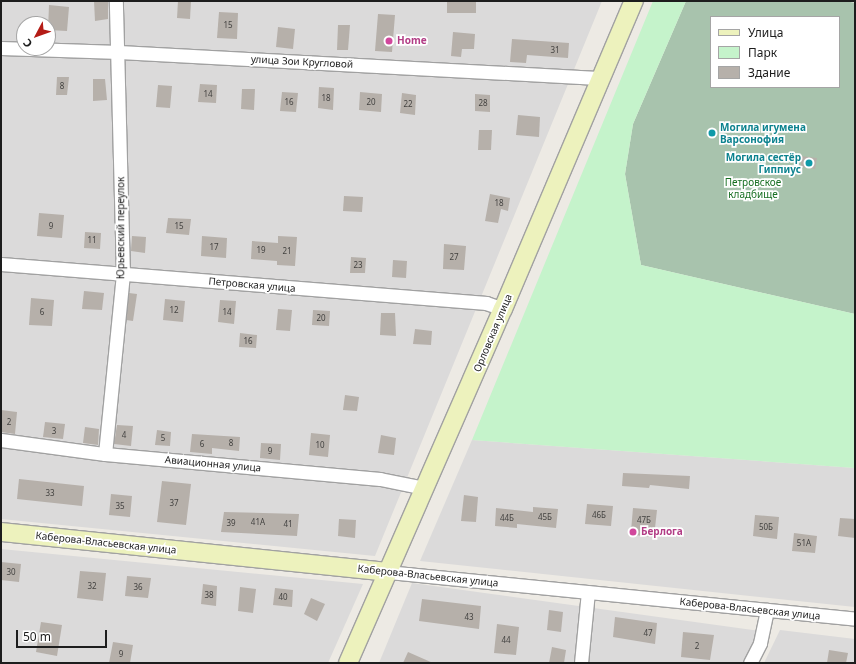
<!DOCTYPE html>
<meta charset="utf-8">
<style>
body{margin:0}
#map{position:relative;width:856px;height:664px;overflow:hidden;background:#edeae4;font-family:"Noto Sans",sans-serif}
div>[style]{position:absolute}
.residential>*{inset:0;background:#dbdada}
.cemetery>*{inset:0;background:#a8c3ad}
.park>*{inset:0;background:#c5f3cb}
.building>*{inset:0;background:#b6b0aa}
.roads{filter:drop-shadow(1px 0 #a1a1a1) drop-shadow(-1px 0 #a1a1a1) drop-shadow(0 1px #a1a1a1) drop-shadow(0 -1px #a1a1a1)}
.street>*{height:13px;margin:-6.5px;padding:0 6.5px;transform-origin:6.5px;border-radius:6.5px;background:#fff}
.secondary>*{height:18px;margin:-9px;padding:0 9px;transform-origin:9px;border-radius:9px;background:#edf2bd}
.dots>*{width:11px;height:11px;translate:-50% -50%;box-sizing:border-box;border:2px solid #fff;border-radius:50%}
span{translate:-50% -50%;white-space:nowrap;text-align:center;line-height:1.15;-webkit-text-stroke:3.5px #fff;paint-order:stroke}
.number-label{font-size:8px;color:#434240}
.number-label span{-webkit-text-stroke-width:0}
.hotel-label{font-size:10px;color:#b23c85;font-weight:700}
.left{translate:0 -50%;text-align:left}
.street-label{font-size:10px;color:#1d1d1d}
.culture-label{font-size:10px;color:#0d838f;font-weight:700}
.right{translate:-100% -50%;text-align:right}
.park-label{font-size:10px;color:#176f22}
.frame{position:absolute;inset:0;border:2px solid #1d1d1d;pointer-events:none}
.legend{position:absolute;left:710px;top:16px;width:130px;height:72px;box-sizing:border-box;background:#fff;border:1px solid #a5a5a5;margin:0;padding:5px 7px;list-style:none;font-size:12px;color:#1d1d1d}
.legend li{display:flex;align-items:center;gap:8px;height:20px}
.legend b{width:20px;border:1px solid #a5a5a5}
.north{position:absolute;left:16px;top:16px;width:40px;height:40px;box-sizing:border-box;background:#fff;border:1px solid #a5a5a5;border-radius:50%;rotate:229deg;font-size:11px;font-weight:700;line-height:16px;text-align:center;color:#1d1d1d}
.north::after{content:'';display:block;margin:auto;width:14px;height:18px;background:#b41c16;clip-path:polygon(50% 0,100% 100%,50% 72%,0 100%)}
.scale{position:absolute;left:16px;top:630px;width:91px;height:18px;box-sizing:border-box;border:2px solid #1d1d1d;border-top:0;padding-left:5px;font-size:12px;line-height:14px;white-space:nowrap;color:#1d1d1d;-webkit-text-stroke:3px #fff;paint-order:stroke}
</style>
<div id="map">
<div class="residential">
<div style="clip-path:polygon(evenodd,1px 1px,602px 1px,375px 556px,1px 519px,1px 1px,24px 24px,48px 24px,48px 48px,24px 48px,24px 24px)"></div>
<div style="clip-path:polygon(472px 440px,855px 468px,855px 607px,420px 561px)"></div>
<div style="clip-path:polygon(1px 549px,363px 584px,328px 663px,1px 663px)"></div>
<div style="clip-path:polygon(412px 583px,760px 631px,744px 663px,379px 663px)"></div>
<div style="clip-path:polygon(780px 630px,855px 639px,855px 663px,764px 663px)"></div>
</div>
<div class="cemetery">
<div style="clip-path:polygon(evenodd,686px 1px,846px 1px,855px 3px,855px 314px,641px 265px,625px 174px,633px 124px,686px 1px,711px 17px,839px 17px,839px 87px,711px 87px,711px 17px)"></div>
</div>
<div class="park">
<div style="clip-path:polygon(653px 1px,686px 1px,633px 124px,625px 174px,641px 265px,855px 314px,855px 468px,472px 440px)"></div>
</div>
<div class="building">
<div style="clip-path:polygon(94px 1px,108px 1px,108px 19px,95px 21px)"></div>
<div style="clip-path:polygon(178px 1px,191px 1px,190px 19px,177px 18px)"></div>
<div style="clip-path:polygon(447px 1px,476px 1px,476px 13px,447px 13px)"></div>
<div style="clip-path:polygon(49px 5px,69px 7px,67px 31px,48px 30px)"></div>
<div style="clip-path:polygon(219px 12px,238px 13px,237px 39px,217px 38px)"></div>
<div style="clip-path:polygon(378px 14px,395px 15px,392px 52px,375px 51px)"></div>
<div style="clip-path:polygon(338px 25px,350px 25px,348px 50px,337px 50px)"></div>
<div style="clip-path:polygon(278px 27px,295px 29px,293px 49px,276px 47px)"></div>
<div style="clip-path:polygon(453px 32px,475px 34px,474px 49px,462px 49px,461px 57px,451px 56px)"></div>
<div style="clip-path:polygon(512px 39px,569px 43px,568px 58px,527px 55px,526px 63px,510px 62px)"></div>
<div style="clip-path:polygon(57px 77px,69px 77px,67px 95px,56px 95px)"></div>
<div style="clip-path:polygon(93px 79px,105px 79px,107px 100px,93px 101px)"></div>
<div style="clip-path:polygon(200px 84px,217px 85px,216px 103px,198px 102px)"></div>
<div style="clip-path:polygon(158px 85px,172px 86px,170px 108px,156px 107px)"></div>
<div style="clip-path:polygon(319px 87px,334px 88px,333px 110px,318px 108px)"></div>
<div style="clip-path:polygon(242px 89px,255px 89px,254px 110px,241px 109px)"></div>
<div style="clip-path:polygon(282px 92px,298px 93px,296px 112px,280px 111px)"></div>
<div style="clip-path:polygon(360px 92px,382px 94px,381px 112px,359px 110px)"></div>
<div style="clip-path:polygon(402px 93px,416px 95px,415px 115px,400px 113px)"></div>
<div style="clip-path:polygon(475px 94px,490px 95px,490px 112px,475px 111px)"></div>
<div style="clip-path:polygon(518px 115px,540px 117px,539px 137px,516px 135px)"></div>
<div style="clip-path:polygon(479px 130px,492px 130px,491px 150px,478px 150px)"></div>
<div style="clip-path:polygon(801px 156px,817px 158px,815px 169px,801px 167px)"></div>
<div style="clip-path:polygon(490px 194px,510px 198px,508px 211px,501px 209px,498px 223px,485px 221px)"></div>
<div style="clip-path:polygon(344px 196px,363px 197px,362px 212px,343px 211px)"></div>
<div style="clip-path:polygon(39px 213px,64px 215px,62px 238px,37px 236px)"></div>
<div style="clip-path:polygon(168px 218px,191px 219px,189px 235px,166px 233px)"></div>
<div style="clip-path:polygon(85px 232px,101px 233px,100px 249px,84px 248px)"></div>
<div style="clip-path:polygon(132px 236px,146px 237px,145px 253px,131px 251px)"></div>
<div style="clip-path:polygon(202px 236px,227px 238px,226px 258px,201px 256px)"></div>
<div style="clip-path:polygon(278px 236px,297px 237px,295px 266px,277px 265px,277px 261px,251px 259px,252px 241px,278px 243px)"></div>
<div style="clip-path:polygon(444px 244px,466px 246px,464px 270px,443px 269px)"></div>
<div style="clip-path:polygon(351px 257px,366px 258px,365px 273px,350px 273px)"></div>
<div style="clip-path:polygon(393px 260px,407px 261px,406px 278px,392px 277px)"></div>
<div style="clip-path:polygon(84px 291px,104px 293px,102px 310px,82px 309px)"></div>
<div style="clip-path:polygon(129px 293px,137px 294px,133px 321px,126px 320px)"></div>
<div style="clip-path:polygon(31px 298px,54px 300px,52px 326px,29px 325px)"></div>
<div style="clip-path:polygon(165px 299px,185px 301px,183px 322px,163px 320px)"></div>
<div style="clip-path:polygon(220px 300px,236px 301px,234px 324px,218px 322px)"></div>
<div style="clip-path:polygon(278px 309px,292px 310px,290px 331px,276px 330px)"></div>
<div style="clip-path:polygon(313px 310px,330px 311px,329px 326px,312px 325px)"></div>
<div style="clip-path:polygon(381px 313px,395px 313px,396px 336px,380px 335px)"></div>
<div style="clip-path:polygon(415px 329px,432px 331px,431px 345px,413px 344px)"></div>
<div style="clip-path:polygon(240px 333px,257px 335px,256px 348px,239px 347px)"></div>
<div style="clip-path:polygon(345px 395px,359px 397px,357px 411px,343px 410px)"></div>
<div style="clip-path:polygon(1px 410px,17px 412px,15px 434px,1px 432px)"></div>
<div style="clip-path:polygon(45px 422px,65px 424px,63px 439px,43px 437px)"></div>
<div style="clip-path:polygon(117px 425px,133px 426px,131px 446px,114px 444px)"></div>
<div style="clip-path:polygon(85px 427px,99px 429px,98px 445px,83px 443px)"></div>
<div style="clip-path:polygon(157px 430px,171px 432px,170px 446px,155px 445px)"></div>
<div style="clip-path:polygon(311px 433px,330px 435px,328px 457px,309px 455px)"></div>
<div style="clip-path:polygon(192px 434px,240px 437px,239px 451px,212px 448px,212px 454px,190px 452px)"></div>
<div style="clip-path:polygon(381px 435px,396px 438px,394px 455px,378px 453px)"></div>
<div style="clip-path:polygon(261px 443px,281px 444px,280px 460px,260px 458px)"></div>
<div style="clip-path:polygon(623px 473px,690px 476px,689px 489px,650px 485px,649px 488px,622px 486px)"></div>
<div style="clip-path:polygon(19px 479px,84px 486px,82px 506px,17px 499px)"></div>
<div style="clip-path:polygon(162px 481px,191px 484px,186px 525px,157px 522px)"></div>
<div style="clip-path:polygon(111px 494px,132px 496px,130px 517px,109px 515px)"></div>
<div style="clip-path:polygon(464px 495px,478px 497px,476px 522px,461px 521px)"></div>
<div style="clip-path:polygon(587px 504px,613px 506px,611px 526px,585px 524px)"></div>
<div style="clip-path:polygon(533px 507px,558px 509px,556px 528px,517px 524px,517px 528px,495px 526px,496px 508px,533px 512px)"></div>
<div style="clip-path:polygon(633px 508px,657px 510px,654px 537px,634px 535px,631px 531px)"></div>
<div style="clip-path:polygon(224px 512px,299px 514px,297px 536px,221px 532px)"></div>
<div style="clip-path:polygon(755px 515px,779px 517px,777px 539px,753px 536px)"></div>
<div style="clip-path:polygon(840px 518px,855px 519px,855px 538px,838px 536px)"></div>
<div style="clip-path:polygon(339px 519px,356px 520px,355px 538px,338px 536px)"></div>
<div style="clip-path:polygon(794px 533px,817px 536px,815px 553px,792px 551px)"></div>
<div style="clip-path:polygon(1px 562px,21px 564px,19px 582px,1px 580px)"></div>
<div style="clip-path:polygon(80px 571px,106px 573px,103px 601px,77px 598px)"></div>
<div style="clip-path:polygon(127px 576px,151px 578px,148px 598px,125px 596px)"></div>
<div style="clip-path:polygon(203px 584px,217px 586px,216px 606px,201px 604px)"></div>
<div style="clip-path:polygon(240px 587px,256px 589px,253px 613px,238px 611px)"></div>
<div style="clip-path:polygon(275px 588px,293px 590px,292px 607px,273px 605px)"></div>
<div style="clip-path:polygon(311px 598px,325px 604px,317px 621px,304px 614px)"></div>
<div style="clip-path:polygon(422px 599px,481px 606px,479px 629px,419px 621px)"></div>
<div style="clip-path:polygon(549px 610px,563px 612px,561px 632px,547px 630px)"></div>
<div style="clip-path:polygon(615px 617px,657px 623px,655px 644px,613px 637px)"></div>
<div style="clip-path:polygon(41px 622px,62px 625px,57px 656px,36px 652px)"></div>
<div style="clip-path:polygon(497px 624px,519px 627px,516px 655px,494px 653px)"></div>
<div style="clip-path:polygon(683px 632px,714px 635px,710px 660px,681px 657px)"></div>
<div style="clip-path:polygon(113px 642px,133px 645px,130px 663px,109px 663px)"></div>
<div style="clip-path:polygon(552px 647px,566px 650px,564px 663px,549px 663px)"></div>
<div style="clip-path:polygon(829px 650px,848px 653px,846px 663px,827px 663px)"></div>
<div style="clip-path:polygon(408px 652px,433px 663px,403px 663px)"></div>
</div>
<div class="roads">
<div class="street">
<div style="left:1px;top:48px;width:118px;rotate:1.9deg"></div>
<div style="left:119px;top:52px;width:484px;rotate:3.1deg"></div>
<div style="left:1px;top:264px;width:487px;rotate:4.6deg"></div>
<div style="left:486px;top:303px;width:18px;rotate:19deg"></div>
<div style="left:1px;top:440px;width:105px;rotate:7.7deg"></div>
<div style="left:105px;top:454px;width:276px;rotate:5.2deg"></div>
<div style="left:380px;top:479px;width:46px;rotate:11.3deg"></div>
<div style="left:105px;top:454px;width:180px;rotate:-84.3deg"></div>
<div style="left:123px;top:275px;width:274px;rotate:-91.5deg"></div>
<div style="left:388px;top:572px;width:469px;rotate:5.7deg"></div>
<div style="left:581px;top:663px;width:71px;rotate:-84.4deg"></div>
<div style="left:750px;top:663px;width:22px;rotate:-63deg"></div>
<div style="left:760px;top:643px;width:34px;rotate:-78deg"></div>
</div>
<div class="secondary">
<div style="left:1px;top:532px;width:389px;rotate:5.9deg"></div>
<div style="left:348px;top:663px;width:386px;rotate:-66.4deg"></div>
<div style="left:503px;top:309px;width:335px;rotate:-67deg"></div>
</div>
</div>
<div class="dots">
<div style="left:389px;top:41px;background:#d1479c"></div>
<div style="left:712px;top:133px;background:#0f9aa8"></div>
<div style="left:809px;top:163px;background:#0f9aa8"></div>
<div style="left:633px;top:532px;background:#d1479c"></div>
</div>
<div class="number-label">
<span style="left:228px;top:25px">15</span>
<span style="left:555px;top:50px">31</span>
<span style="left:62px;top:86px">8</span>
<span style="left:208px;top:94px">14</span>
<span style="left:326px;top:98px">18</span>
<span style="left:289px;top:102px">16</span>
<span style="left:371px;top:102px">20</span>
<span style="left:483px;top:103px">28</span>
<span style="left:408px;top:104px">22</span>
<span style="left:499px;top:203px">18</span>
<span style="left:51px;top:226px">9</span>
<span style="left:179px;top:226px">15</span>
<span style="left:92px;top:240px">11</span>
<span style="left:214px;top:247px">17</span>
<span style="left:261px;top:250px">19</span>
<span style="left:287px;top:251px">21</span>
<span style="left:454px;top:257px">27</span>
<span style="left:358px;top:265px">23</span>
<span style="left:174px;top:310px">12</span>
<span style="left:42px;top:312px">6</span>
<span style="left:227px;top:312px">14</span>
<span style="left:321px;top:318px">20</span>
<span style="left:248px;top:341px">16</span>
<span style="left:9px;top:422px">2</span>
<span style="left:54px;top:431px">3</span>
<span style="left:124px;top:435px">4</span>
<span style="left:163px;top:438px">5</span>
<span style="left:231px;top:443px">8</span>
<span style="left:202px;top:444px">6</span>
<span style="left:320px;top:445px">10</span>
<span style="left:270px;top:451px">9</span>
<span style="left:50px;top:493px">33</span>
<span style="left:174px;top:503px">37</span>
<span style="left:120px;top:506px">35</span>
<span style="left:599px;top:515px">46Б</span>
<span style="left:545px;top:517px">45Б</span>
<span style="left:507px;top:518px">44Б</span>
<span style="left:644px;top:520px">47Б</span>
<span style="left:258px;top:522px">41А</span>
<span style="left:231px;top:523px">39</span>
<span style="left:288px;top:524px">41</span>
<span style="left:766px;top:527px">50Б</span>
<span style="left:804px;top:543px">51А</span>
<span style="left:11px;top:572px">30</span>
<span style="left:92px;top:586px">32</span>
<span style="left:138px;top:587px">36</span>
<span style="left:209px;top:595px">38</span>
<span style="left:283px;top:597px">40</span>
<span style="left:469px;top:617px">43</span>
<span style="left:648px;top:633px">47</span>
<span style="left:506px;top:640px">44</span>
<span style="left:697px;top:646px">2</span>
<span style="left:121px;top:654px">9</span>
</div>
<div class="hotel-label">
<span class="left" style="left:397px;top:41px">Home</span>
<span class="left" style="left:641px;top:532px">Берлога</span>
</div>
<div class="street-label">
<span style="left:302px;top:62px;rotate:3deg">улица Зои Кругловой</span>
<span style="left:121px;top:228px;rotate:-90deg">Юрьевский переулок</span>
<span style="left:252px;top:285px;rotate:5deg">Петровская улица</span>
<span style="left:493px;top:333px;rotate:-67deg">Орловская улица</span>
<span style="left:213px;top:464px;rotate:5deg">Авиационная улица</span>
<span style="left:106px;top:543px;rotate:6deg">Каберова-Власьевская улица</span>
<span style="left:428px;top:576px;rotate:6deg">Каберова-Власьевская улица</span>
<span style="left:750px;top:609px;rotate:6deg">Каберова-Власьевская улица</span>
</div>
<div class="culture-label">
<span class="left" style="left:720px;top:133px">Могила игумена<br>Варсонофия</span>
<span class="right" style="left:801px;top:163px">Могила сестёр<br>Гиппиус</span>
</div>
<div class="park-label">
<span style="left:753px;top:188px">Петровское<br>кладбище</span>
</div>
<div class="frame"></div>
<ul class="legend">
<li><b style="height:5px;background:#edf2bd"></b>Улица</li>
<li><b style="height:11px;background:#c5f3cb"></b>Парк</li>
<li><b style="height:11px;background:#b6b0aa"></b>Здание</li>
</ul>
<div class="north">С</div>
<div class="scale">50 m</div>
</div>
